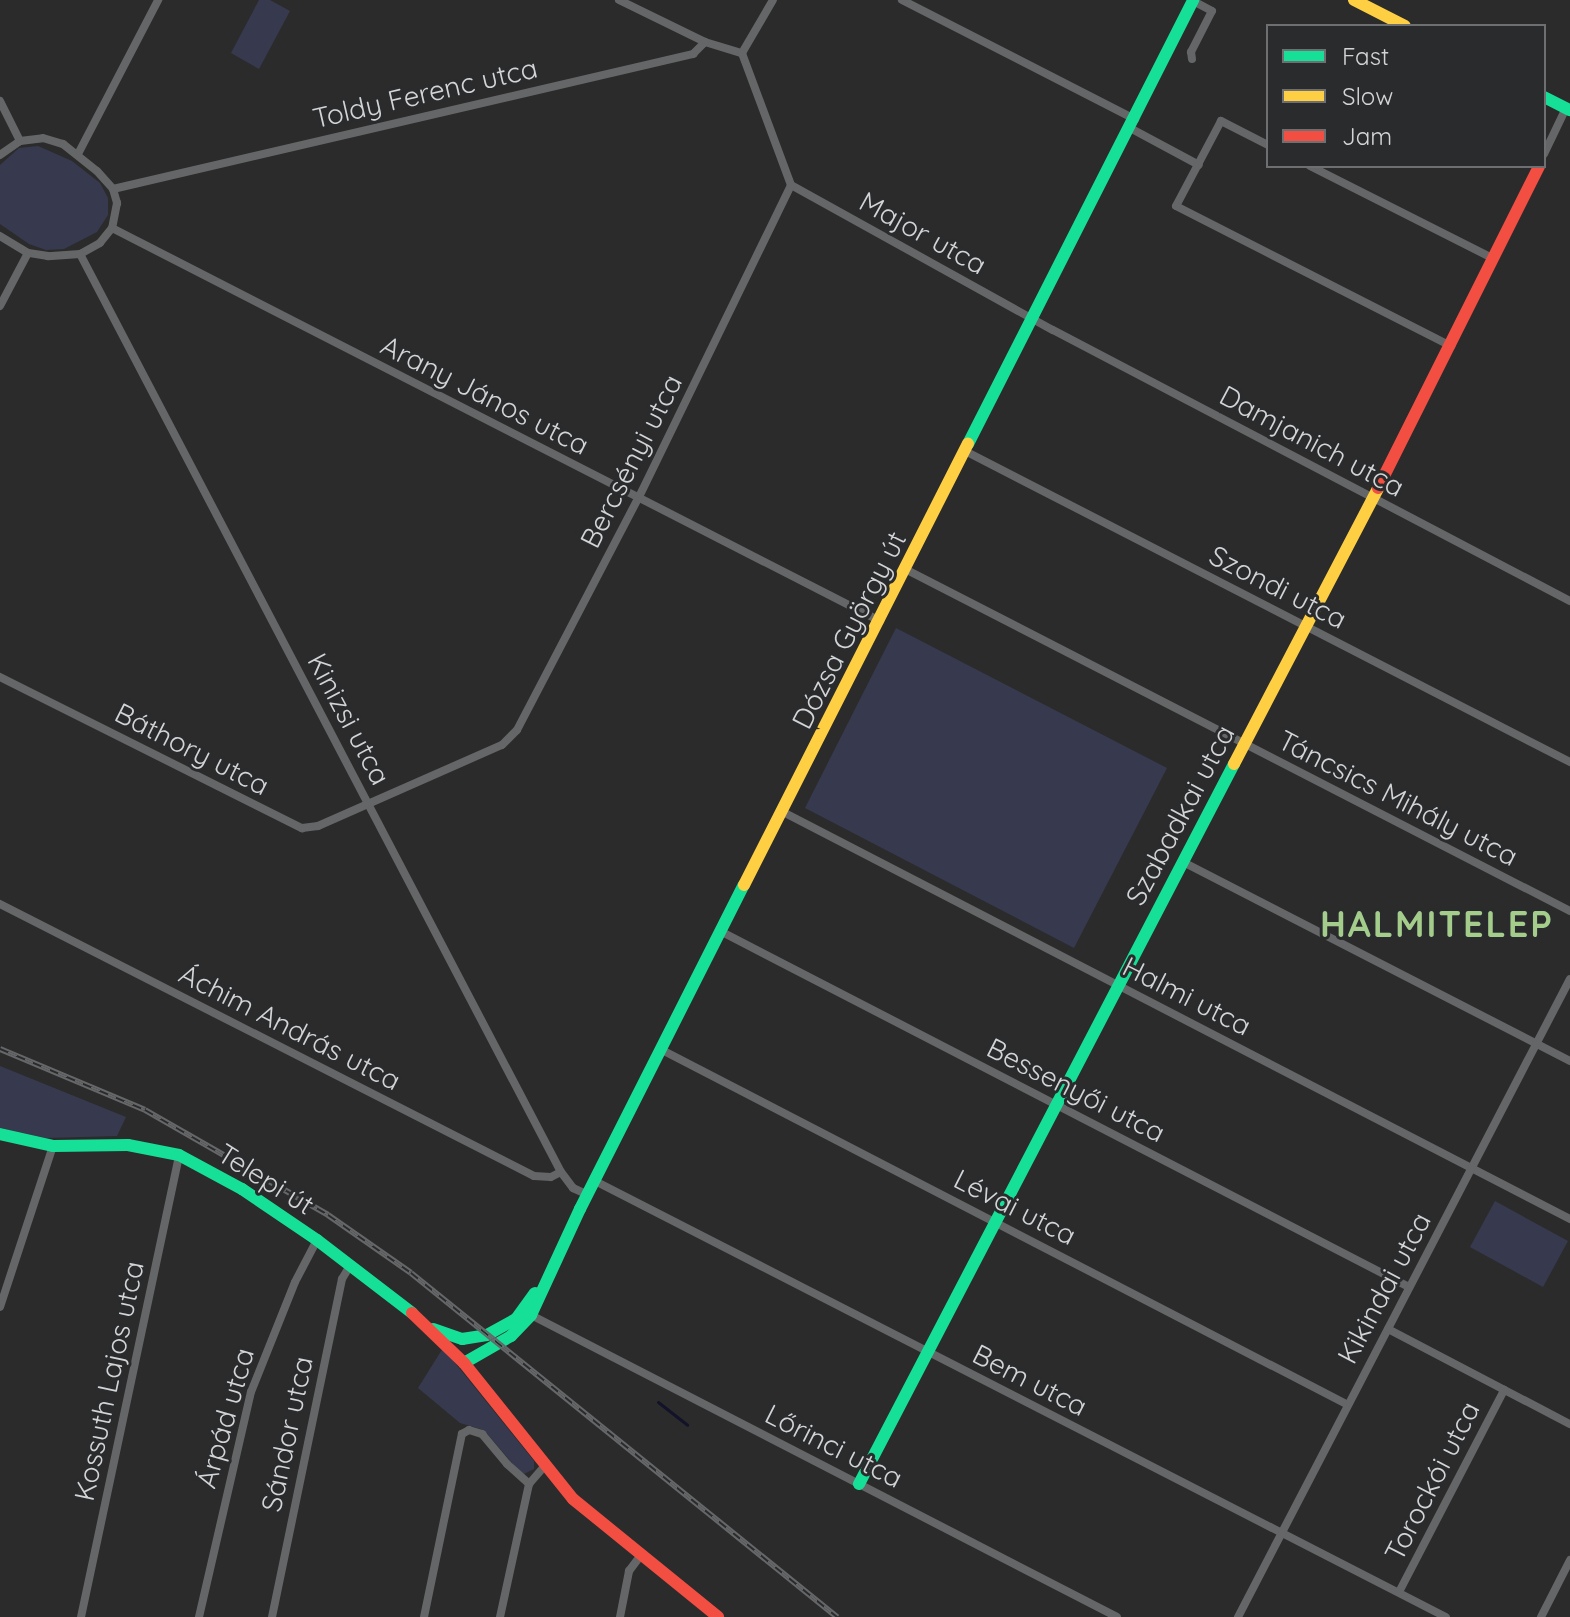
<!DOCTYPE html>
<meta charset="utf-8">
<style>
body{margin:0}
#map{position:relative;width:1570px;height:1617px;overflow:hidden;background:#2b2b2c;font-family:Quicksand,sans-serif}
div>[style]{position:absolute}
.green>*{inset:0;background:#373a4e}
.stream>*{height:3px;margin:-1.5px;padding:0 1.5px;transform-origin:1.5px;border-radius:1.5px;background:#121329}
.street>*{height:8px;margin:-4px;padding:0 4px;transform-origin:4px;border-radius:4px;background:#656667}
.fast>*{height:12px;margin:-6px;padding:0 6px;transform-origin:6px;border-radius:6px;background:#16e098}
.slow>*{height:12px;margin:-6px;padding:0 6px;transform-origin:6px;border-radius:6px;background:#ffcf43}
.jam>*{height:12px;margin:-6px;padding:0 6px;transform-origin:6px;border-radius:6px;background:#f24e42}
.rail>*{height:6px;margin-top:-3px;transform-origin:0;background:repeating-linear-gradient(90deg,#2a2b2d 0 9px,#666768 0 18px);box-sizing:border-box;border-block:2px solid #666768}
span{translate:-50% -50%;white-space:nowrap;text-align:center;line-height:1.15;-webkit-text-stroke:6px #2a2b2d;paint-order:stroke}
.street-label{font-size:28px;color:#d3d4d5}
.district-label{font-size:36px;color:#a4cd8b;font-weight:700;letter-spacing:2px}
.legend{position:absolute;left:1266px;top:24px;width:280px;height:144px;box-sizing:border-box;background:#2a2b2d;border:2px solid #6e6f70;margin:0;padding:10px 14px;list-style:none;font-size:24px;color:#d3d4d5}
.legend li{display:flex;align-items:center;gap:16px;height:40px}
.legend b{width:40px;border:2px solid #6e6f70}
</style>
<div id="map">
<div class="green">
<div style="clip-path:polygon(259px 0,270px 0,290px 11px,259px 69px,231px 53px)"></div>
<div style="clip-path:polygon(38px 146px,72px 161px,100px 183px,108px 198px,108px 215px,97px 232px,64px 249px,46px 250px,29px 244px,0 224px,0 165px,19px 148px)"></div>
<div style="clip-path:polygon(896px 628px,1167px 768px,1074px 948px,805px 808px)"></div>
<div style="clip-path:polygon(0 1066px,126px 1117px,117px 1136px,46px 1138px,0 1128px)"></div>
<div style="clip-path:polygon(1495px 1201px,1568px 1241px,1543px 1287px,1470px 1247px)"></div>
<div style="clip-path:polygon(443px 1348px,534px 1461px,534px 1469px,524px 1474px,519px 1471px,484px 1430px,460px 1423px,418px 1388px)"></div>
</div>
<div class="stream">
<div style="left:658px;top:1402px;width:37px;rotate:38deg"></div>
</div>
<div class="street">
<div style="left:619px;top:0;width:96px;rotate:26deg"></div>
<div style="left:705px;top:42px;width:39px;rotate:17deg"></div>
<div style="left:902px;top:0;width:262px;rotate:27.1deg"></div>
<div style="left:742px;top:53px;width:61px;rotate:-59.7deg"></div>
<div style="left:1192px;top:59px;width:7px;rotate:-98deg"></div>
<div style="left:1191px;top:52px;width:46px;rotate:-62.9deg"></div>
<div style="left:1212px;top:11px;width:21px;rotate:-152deg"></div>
<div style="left:0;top:101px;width:45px;rotate:63.4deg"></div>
<div style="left:1130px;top:128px;width:78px;rotate:28.2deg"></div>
<div style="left:1268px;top:145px;width:53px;rotate:-152.9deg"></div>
<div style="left:1221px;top:121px;width:96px;rotate:117.9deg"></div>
<div style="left:1176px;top:206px;width:309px;rotate:27deg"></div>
<div style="left:78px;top:154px;width:174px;rotate:-62.5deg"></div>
<div style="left:1544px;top:154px;width:51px;rotate:-64.4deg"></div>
<div style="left:0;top:155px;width:24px;rotate:-35deg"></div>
<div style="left:20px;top:141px;width:23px;rotate:-7deg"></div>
<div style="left:43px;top:138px;width:21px;rotate:17deg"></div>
<div style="left:63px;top:144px;width:43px;rotate:38.5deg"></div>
<div style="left:97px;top:171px;width:24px;rotate:48deg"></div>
<div style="left:113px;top:189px;width:15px;rotate:74deg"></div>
<div style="left:117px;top:203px;width:25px;rotate:101deg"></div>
<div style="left:112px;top:228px;width:19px;rotate:129deg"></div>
<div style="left:100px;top:243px;width:23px;rotate:151deg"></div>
<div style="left:80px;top:254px;width:32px;rotate:176deg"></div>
<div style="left:48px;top:256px;width:20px;rotate:-171deg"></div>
<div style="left:28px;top:253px;width:33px;rotate:-149deg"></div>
<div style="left:1310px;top:166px;width:206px;rotate:26.8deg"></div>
<div style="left:791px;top:185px;width:299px;rotate:29deg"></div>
<div style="left:1053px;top:330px;width:584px;rotate:27.66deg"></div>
<div style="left:113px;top:189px;width:596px;rotate:-13.1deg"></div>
<div style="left:693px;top:54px;width:17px;rotate:-45deg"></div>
<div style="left:112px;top:228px;width:863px;rotate:27.1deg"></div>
<div style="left:80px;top:254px;width:1036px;rotate:62.35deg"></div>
<div style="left:561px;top:1172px;width:20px;rotate:53deg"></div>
<div style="left:573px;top:1188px;width:17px;rotate:25deg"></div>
<div style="left:0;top:306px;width:60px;rotate:-62.2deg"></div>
<div style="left:967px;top:452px;width:678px;rotate:27.21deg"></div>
<div style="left:907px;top:570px;width:746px;rotate:27.22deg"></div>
<div style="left:0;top:677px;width:338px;rotate:26.6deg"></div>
<div style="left:302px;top:828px;width:16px;rotate:-7deg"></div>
<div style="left:318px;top:826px;width:201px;rotate:-23.8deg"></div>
<div style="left:502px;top:745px;width:21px;rotate:-45deg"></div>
<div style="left:517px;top:730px;width:261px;rotate:-62.4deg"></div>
<div style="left:638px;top:499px;width:349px;rotate:-64deg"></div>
<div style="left:791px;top:185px;width:141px;rotate:-110.4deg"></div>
<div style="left:783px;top:812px;width:886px;rotate:27.35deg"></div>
<div style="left:1183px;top:862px;width:435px;rotate:27.2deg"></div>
<div style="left:0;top:904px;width:599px;rotate:26.99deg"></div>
<div style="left:534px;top:1176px;width:17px;rotate:3deg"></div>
<div style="left:551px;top:1177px;width:11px;rotate:-27deg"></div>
<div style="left:722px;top:932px;width:773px;rotate:27.33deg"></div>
<div style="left:662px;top:1050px;width:772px;rotate:27.36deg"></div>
<div style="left:595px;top:1181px;width:956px;rotate:27.13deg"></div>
<div style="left:0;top:1307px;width:169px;rotate:-71.8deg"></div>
<div style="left:531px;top:1315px;width:659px;rotate:27.26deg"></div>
<div style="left:1388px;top:1329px;width:205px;rotate:27.6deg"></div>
<div style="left:1399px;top:1592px;width:228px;rotate:-62.5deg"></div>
<div style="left:81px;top:1617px;width:472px;rotate:-78deg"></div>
<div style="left:199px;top:1617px;width:231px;rotate:-77deg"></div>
<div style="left:251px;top:1392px;width:118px;rotate:-68.2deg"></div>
<div style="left:295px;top:1282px;width:47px;rotate:-62.4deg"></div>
<div style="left:272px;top:1617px;width:345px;rotate:-78.3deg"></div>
<div style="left:342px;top:1279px;width:17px;rotate:-59deg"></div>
<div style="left:424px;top:1617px;width:187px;rotate:-78.3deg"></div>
<div style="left:462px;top:1434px;width:8px;rotate:-30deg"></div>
<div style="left:469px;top:1430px;width:14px;rotate:17deg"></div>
<div style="left:482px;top:1434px;width:39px;rotate:50deg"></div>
<div style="left:507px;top:1464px;width:30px;rotate:42deg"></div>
<div style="left:500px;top:1617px;width:136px;rotate:-77.7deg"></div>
<div style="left:529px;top:1484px;width:23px;rotate:-49deg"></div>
<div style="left:620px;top:1617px;width:47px;rotate:-78.9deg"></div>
<div style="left:629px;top:1571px;width:20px;rotate:-53deg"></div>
<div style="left:1238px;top:1617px;width:719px;rotate:-62.51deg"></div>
<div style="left:1541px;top:1617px;width:64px;rotate:-63deg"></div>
</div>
<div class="fast">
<div style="left:1544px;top:97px;width:29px;rotate:27deg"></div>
<div style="left:968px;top:444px;width:498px;rotate:-63.1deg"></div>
<div style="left:0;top:1134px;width:54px;rotate:12.8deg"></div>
<div style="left:53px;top:1146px;width:75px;rotate:-0.8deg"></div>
<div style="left:128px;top:1145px;width:52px;rotate:11.1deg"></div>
<div style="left:179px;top:1155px;width:72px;rotate:28.4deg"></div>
<div style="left:242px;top:1189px;width:91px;rotate:34.2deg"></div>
<div style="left:317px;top:1240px;width:120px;rotate:37.5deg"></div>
<div style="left:433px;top:1329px;width:31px;rotate:19deg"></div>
<div style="left:462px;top:1339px;width:25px;rotate:-9deg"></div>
<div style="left:487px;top:1335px;width:33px;rotate:-29deg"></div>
<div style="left:516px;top:1319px;width:32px;rotate:-54deg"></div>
<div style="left:464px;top:1363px;width:54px;rotate:-29.9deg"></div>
<div style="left:511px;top:1336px;width:29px;rotate:-46deg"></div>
<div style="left:531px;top:1315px;width:117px;rotate:-65.2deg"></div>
<div style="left:580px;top:1209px;width:363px;rotate:-63.2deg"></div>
<div style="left:859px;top:1484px;width:812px;rotate:-62.49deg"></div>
</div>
<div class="slow">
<div style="left:1354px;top:0;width:57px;rotate:27deg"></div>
<div style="left:1234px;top:764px;width:311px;rotate:-62.4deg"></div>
<div style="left:744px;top:885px;width:495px;rotate:-63.1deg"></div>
</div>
<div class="jam">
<div style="left:1378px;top:488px;width:360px;rotate:-63.4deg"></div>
<div style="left:412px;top:1313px;width:72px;rotate:43.9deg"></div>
<div style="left:464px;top:1363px;width:174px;rotate:51.3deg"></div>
<div style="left:573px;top:1499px;width:187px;rotate:39.1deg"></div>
</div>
<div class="rail">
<div style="left:0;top:1049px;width:157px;rotate:22.8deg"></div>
<div style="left:145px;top:1110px;width:211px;rotate:29.8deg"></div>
<div style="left:328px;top:1215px;width:101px;rotate:34.9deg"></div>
<div style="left:411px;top:1273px;width:548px;rotate:38.92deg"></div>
</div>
<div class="street-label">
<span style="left:425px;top:93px;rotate:-13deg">Toldy Ferenc utca</span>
<span style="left:923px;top:233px;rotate:29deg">Major utca</span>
<span style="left:485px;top:395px;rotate:27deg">Arany János utca</span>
<span style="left:1312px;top:441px;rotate:28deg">Damjanich utca</span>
<span style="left:631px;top:461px;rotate:-63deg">Bercsényi utca</span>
<span style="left:1278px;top:587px;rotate:27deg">Szondi utca</span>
<span style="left:849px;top:630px;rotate:-63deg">Dózsa György út</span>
<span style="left:349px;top:719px;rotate:62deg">Kinizsi utca</span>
<span style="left:192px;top:749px;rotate:27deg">Báthory utca</span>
<span style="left:1398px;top:798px;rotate:27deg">Táncsics Mihály utca</span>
<span style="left:1180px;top:815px;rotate:-62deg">Szabadkai utca</span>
<span style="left:1187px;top:996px;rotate:27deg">Halmi utca</span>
<span style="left:290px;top:1027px;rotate:27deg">Áchim András utca</span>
<span style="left:1076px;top:1090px;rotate:27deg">Bessenyői utca</span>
<span style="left:266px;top:1179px;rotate:32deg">Telepi út</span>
<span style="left:1015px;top:1207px;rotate:27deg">Lévai utca</span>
<span style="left:1384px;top:1288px;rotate:-62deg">Kikindai utca</span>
<span style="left:1030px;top:1380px;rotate:27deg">Bem utca</span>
<span style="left:109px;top:1381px;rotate:-78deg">Kossuth Lajos utca</span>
<span style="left:225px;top:1418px;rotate:-74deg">Árpád utca</span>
<span style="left:287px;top:1434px;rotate:-78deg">Sándor utca</span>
<span style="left:834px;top:1446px;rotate:27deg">Lőrinci utca</span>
<span style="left:1432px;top:1481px;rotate:-63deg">Torockói utca</span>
</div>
<div class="district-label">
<span style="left:1437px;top:924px">HALMITELEP</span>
</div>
<ul class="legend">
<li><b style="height:10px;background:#16e098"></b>Fast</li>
<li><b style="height:10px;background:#ffcf43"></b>Slow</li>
<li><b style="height:10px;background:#f24e42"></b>Jam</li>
</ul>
</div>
